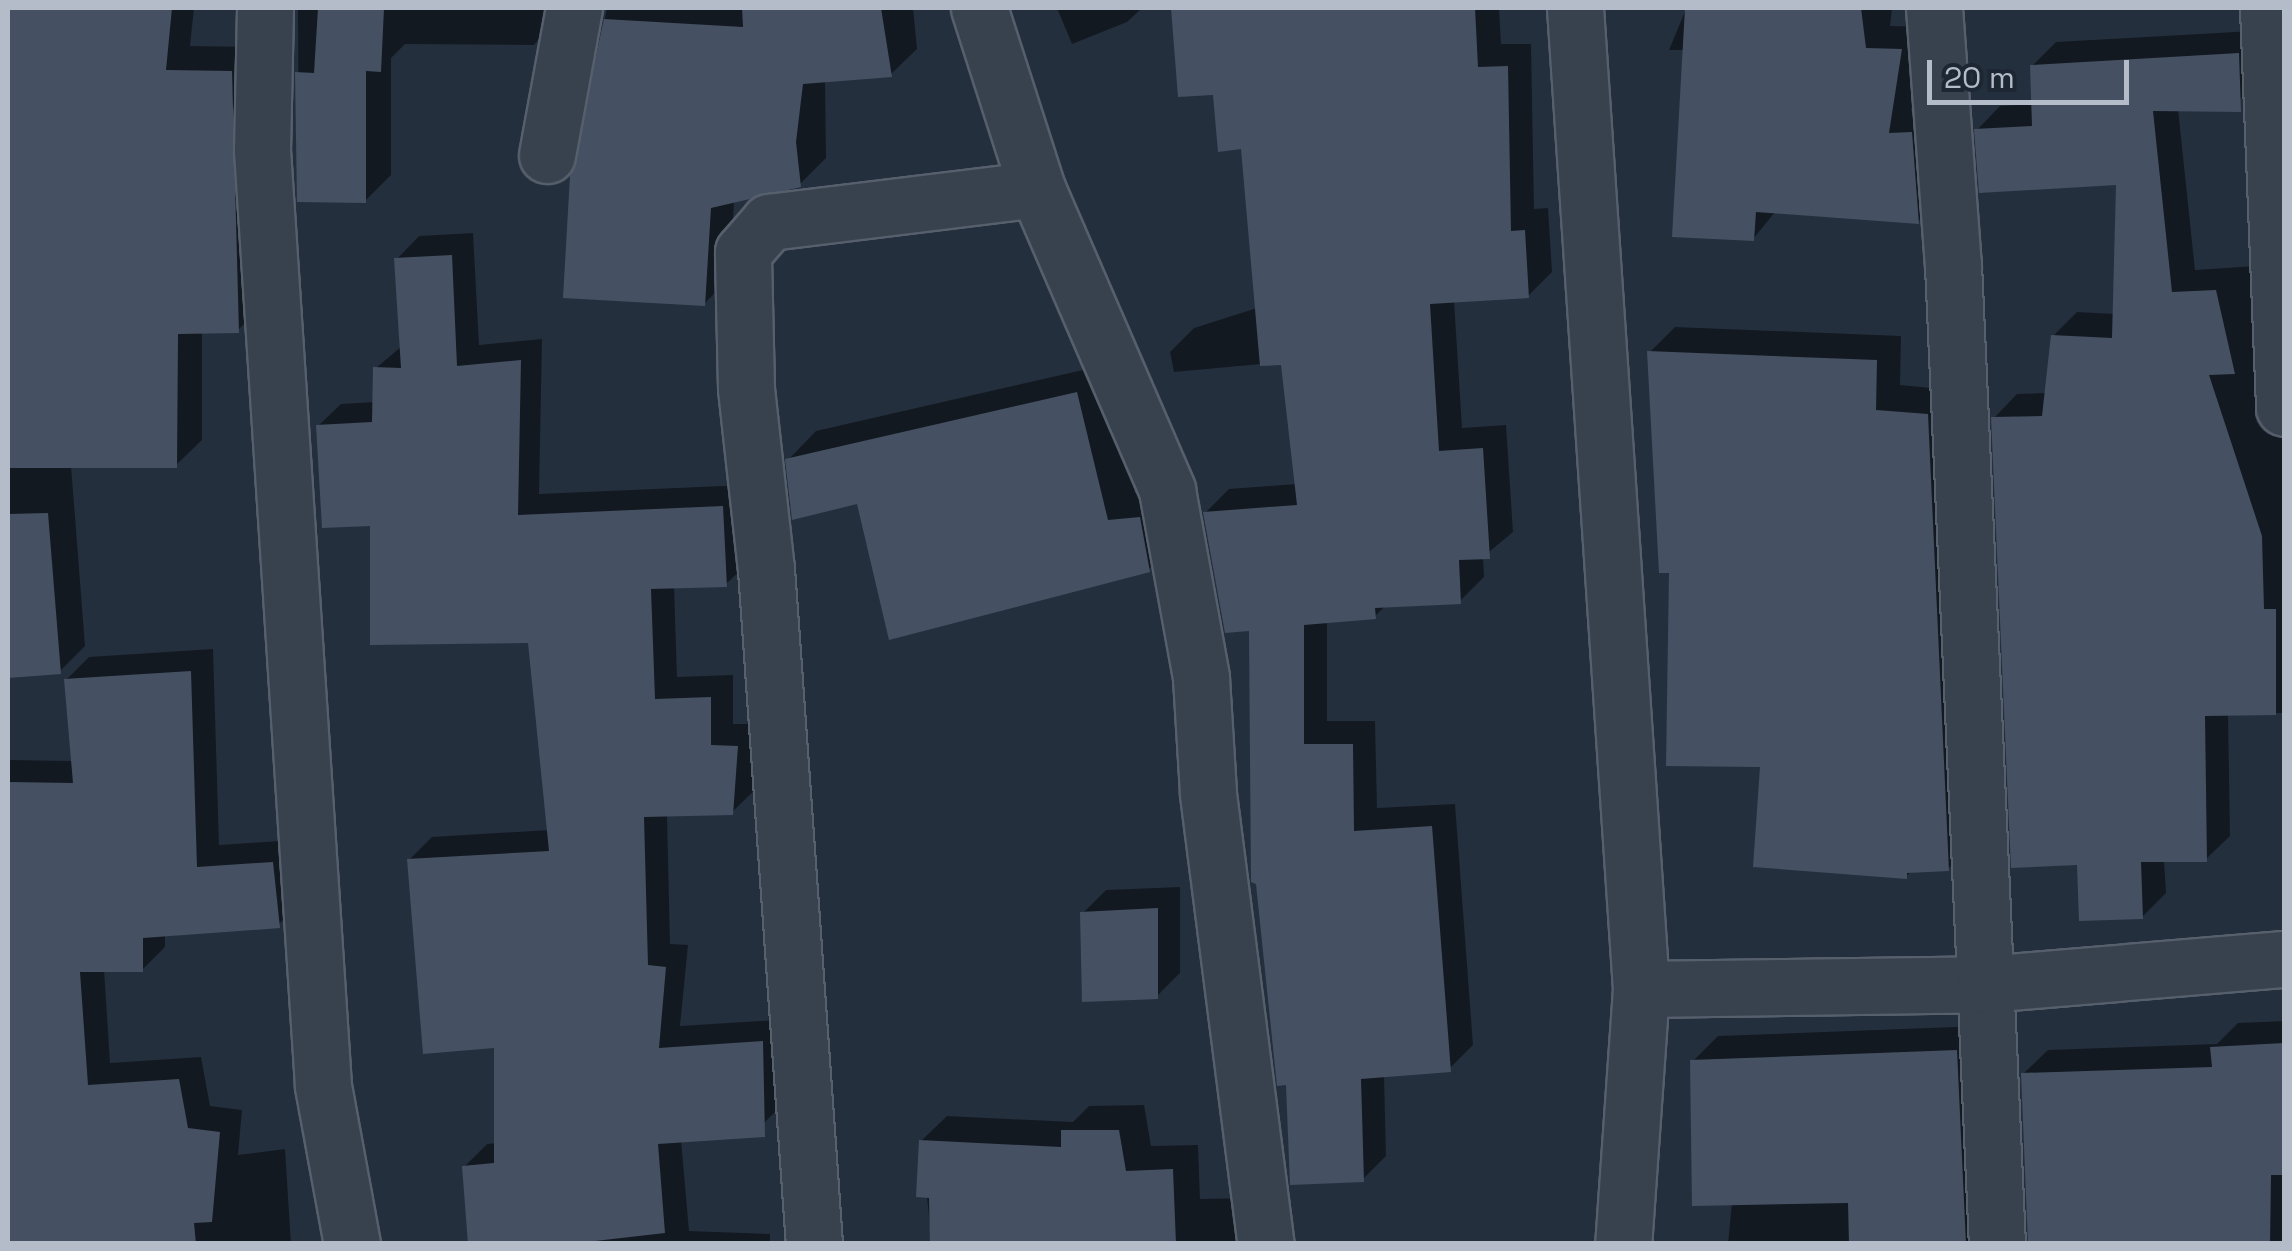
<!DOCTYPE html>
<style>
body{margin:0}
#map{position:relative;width:2292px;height:1251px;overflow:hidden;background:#242f3e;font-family:"Space Grotesk",sans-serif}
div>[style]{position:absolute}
.shadow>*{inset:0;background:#0007}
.building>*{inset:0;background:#455162}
.roads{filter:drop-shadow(2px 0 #565f6c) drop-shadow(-2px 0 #565f6c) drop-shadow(0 2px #565f6c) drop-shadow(0 -2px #565f6c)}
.minor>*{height:55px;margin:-27.5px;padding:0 27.5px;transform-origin:27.5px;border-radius:27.5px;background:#38414e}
span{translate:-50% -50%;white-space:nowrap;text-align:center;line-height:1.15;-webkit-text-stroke:10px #1d2633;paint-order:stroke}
.frame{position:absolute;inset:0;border:10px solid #b4bcc9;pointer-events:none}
.scale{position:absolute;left:1927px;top:60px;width:202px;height:45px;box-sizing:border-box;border:5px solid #b4bcc9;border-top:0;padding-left:12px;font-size:30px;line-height:35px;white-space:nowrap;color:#b4bcc9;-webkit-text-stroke:8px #1d2633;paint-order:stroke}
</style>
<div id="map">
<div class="shadow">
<div style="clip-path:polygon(8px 8px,194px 8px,190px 46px,257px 47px,263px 305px,237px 331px,202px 331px,202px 440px,176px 465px,71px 465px,85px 646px,60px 671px,8px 676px)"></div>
<div style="clip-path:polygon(298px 8px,563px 8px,534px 45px,405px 44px,391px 58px,391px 175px,365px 201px,299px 200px)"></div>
<div style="clip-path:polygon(607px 8px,913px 8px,917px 49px,891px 74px,825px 79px,826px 158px,800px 184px,734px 200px,730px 278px,704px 304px,573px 176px)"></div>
<div style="clip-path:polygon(1057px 8px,1142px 8px,1127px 22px,1072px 44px)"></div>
<div style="clip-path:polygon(1226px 8px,1499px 8px,1501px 44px,1531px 44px,1534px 209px,1548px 208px,1552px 272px,1528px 296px,1454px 300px,1462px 428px,1506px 425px,1513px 532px,1483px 557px,1484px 577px,1460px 601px,1386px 605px,1375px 616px,1327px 621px,1327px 721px,1375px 721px,1377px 808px,1455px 804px,1473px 1045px,1449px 1069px,1384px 1075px,1386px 1156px,1362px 1180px,1288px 1083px,1251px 628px,1205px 513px,1229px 489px,1297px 484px,1283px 362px,1174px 372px,1170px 352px,1194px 328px,1289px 298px)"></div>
<div style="clip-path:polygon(1640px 8px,1892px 8px,1890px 26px,1924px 27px,1911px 111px,1934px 110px,1940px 199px,1918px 222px,1776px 211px,1753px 239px,1685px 50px,1669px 50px,1686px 9px)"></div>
<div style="clip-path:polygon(2253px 31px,2254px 86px,2230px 109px,2178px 109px,2195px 270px,2271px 265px,2284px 400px,2284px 713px,2228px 713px,2230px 836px,2206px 859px,2164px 860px,2166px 893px,2142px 917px,2080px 862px,1994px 418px,2017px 394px,2047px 393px,2053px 336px,2077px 312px,2115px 314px,2118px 182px,1977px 130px,2000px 106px,2034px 104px,2032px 66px,2056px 42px)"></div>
<div style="clip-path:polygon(473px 233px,479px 345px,542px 339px,539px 494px,745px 485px,749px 562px,726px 584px,674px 586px,677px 677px,733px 675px,733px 724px,760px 724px,755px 790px,732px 812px,667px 814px,670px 944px,688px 945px,680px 1026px,778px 1020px,775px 1112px,752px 1135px,681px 1140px,689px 1231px,770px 1234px,770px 1244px,454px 1244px,470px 1242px,464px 1167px,487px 1144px,497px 1143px,496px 1045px,409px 860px,432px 837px,550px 830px,530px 640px,372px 523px,318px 426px,341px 404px,375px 402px,376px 368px,402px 346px,397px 259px,419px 236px)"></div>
<div style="clip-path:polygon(1675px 327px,1901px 336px,1900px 385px,1953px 390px,1973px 843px,1948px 869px,1912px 870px,1906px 877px,1763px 764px,1672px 570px,1650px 352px)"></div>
<div style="clip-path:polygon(1105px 365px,1135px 493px,1168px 490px,1177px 541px,1149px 569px,859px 501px,788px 460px,816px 431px)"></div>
<div style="clip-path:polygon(213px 649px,219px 845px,295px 840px,301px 902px,278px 925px,165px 934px,165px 947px,142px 970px,104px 969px,110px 1063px,201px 1057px,210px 1106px,242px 1110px,238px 1155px,285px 1149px,291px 1244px,8px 1244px,8px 760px,74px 761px,66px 680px,89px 657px)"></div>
<div style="clip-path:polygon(1180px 887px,1180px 973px,1157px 996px,1083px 913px,1106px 890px)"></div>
<div style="clip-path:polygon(2284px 1021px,2284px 1244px,2031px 1244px,2023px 1074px,2048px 1050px,2217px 1044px,2238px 1023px)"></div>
<div style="clip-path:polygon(1981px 1026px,2007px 1244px,1728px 1244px,1732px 1202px,1693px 1061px,1718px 1036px)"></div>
<div style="clip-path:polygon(1144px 1105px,1151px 1146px,1198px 1145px,1200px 1199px,1253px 1198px,1253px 1244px,932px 1244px,921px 1141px,947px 1116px,1073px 1122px,1089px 1106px)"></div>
</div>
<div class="building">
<div style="clip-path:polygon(8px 8px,172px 8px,166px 70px,232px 71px,239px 333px,178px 334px,177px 468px,8px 468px)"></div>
<div style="clip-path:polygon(318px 8px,384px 8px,381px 72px,366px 71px,366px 203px,297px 202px,295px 72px,314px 73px)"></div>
<div style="clip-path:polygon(742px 8px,881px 8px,892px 77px,803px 84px,796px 142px,801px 187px,711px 208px,705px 306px,563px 298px,570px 176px,604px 19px,743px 27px)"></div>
<div style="clip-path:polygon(1171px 8px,1475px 8px,1478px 67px,1508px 66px,1511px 231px,1525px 230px,1529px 298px,1430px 304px,1439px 451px,1483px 448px,1490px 559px,1459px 560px,1461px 604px,1375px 608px,1376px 619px,1304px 625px,1304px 744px,1353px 744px,1354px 831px,1432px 826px,1451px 1072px,1361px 1079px,1364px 1182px,1290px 1185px,1286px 1085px,1277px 1086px,1256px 884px,1251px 882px,1249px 631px,1225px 633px,1203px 512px,1297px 505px,1281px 365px,1260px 366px,1241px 149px,1218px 152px,1213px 95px,1178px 97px)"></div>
<div style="clip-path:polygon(1685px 8px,1861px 8px,1866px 48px,1902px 49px,1889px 133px,1912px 132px,1919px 224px,1756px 212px,1754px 241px,1672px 237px)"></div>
<div style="clip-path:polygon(2239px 53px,2241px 112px,2153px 111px,2172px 292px,2216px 290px,2235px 374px,2209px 375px,2262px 536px,2264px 609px,2276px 609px,2276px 715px,2205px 716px,2207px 862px,2141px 862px,2143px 919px,2079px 921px,2077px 865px,2011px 868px,1991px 417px,2042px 416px,2051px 335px,2112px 338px,2116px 185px,1979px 193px,1974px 129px,2032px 126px,2030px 65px)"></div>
<div style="clip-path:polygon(452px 255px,457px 366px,521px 360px,518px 515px,723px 506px,727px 587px,651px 589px,655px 699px,711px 697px,711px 745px,738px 746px,733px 815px,644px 817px,648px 965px,666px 967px,659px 1048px,763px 1041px,765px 1137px,658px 1144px,665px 1233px,569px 1244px,468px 1244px,462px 1166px,494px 1163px,494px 1048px,423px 1054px,407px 859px,549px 851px,528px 643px,370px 645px,370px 526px,322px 528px,316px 425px,372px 422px,373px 367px,401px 368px,394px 258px)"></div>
<div style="clip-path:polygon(1647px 351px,1877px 360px,1876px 410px,1928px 414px,1949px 871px,1907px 873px,1907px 879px,1753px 867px,1760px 767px,1666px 766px,1669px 573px,1659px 573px)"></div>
<div style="clip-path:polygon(1077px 392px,1108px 520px,1140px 517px,1150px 572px,889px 640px,857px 504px,792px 520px,785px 459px)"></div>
<div style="clip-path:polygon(48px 513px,61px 674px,8px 678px,8px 514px)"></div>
<div style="clip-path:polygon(191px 671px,197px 867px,273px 862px,280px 928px,143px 938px,143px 972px,80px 972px,88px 1085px,179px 1079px,188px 1128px,220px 1132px,212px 1222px,194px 1223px,196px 1244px,8px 1244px,8px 782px,73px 783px,64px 679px)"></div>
<div style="clip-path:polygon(1158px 908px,1158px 999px,1082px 1002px,1080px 912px)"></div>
<div style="clip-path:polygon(2284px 1043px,2284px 1175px,2271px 1175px,2270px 1244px,2028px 1244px,2021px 1073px,2212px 1067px,2210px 1047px)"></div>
<div style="clip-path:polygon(1957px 1050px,1966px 1244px,1849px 1244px,1848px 1203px,1692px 1206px,1690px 1060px)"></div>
<div style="clip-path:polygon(1061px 1130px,1119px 1130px,1126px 1171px,1173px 1169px,1176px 1244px,930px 1244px,929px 1198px,916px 1197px,919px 1140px,1061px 1147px)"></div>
</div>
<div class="roads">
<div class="minor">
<div style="left:265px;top:8px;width:142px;rotate:91.2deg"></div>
<div style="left:262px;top:150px;width:938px;rotate:86.27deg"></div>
<div style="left:323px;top:1086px;width:161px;rotate:79.6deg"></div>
<div style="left:979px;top:8px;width:190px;rotate:72.2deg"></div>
<div style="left:1037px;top:189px;width:328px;rotate:66.6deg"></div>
<div style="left:1167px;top:490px;width:191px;rotate:79.7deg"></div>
<div style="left:1201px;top:678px;width:116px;rotate:86.5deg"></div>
<div style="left:1208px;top:794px;width:454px;rotate:82.7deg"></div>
<div style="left:1575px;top:8px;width:983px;rotate:86.15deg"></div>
<div style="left:1641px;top:989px;width:256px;rotate:94deg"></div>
<div style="left:1934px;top:8px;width:258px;rotate:85.8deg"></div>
<div style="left:1953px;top:265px;width:980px;rotate:87.43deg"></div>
<div style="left:2268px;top:8px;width:400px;rotate:87.7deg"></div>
<div style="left:547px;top:155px;width:149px;rotate:-79.6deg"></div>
<div style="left:1641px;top:989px;width:344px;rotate:-0.8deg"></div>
<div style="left:1985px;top:984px;width:300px;rotate:-4.8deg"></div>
<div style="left:814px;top:1244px;width:676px;rotate:-94.07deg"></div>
<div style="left:766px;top:570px;width:183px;rotate:-96.3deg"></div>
<div style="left:746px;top:388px;width:136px;rotate:-91.3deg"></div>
<div style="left:743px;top:252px;width:40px;rotate:-49deg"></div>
<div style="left:769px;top:222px;width:270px;rotate:-7deg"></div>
</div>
</div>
<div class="frame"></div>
<div class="scale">20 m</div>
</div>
